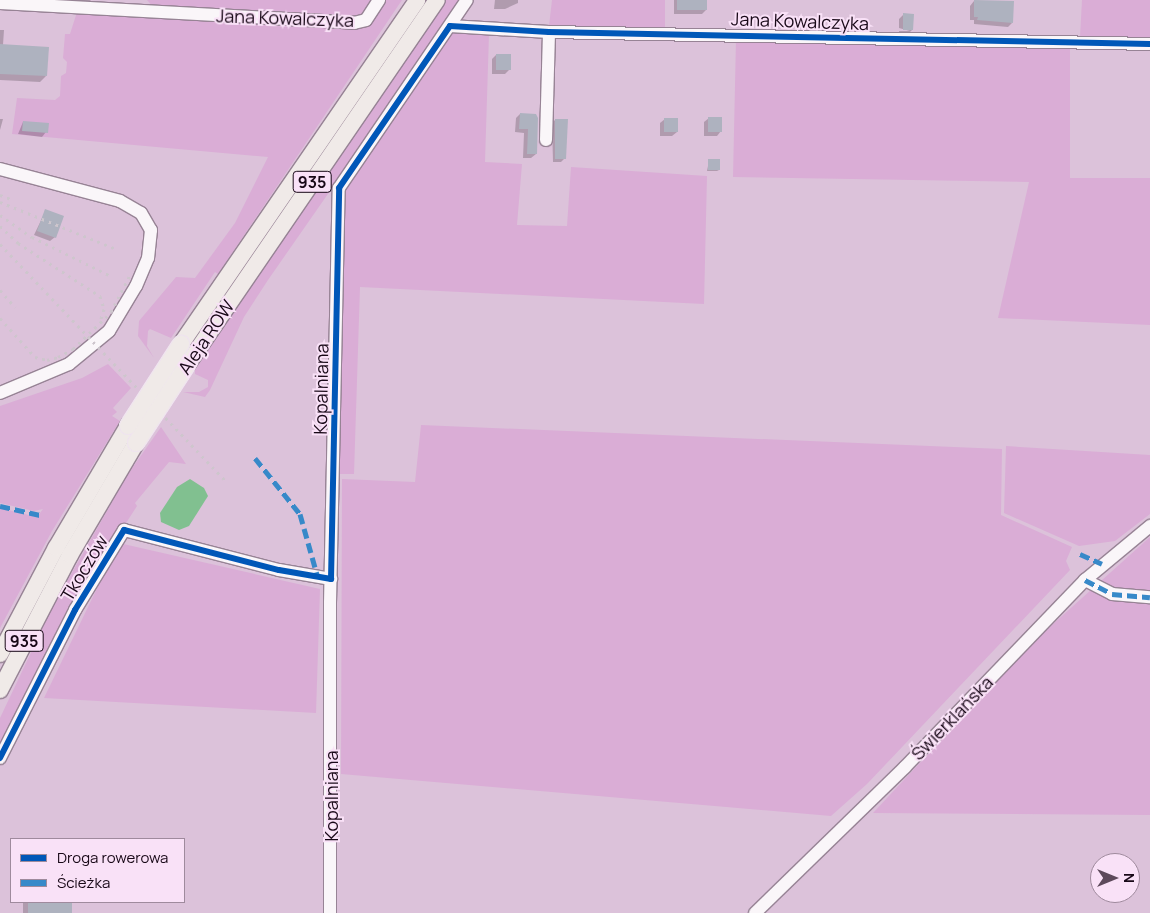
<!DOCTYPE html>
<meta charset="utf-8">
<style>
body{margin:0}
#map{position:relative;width:1150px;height:913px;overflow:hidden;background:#dcc2da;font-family:Manrope,sans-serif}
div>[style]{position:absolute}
.green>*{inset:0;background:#daadd6}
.water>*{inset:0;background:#81c090}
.shadow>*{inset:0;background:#0003}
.building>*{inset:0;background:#aeb2bf}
.roads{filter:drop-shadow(1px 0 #978395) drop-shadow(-1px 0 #978395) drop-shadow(0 1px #978395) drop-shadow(0 -1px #978395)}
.minor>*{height:12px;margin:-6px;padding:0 6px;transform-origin:6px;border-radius:6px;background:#faf6f9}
.major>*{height:16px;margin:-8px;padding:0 8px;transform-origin:8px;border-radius:8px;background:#f0eae8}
.rail>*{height:3px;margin-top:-1.5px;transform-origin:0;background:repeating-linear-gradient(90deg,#cec6cd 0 2.5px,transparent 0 7.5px)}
.bridges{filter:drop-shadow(1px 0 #efe4ee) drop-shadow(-1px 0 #efe4ee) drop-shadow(0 1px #efe4ee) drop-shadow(0 -1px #efe4ee)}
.major-bridge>*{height:16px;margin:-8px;padding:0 8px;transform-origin:8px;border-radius:8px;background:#f0eae8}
.quiet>*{height:5px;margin-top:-2.5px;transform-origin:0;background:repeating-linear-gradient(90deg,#3789c9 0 10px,transparent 0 15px)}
.cycleway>*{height:6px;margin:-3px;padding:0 3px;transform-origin:3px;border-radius:3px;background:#0057b8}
span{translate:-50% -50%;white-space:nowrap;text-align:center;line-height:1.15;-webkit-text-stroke:4px #f9e1f7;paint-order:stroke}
.shield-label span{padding:1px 4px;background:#f9e1f7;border:1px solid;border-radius:4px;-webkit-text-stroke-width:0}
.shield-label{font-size:16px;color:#180817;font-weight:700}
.street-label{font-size:18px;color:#180817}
.legend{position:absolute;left:10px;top:838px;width:175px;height:65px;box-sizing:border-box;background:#f9e1f7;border:1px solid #9f8a9d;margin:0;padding:6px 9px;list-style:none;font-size:15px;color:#180817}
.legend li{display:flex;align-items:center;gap:10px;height:25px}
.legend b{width:25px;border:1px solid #9f8a9d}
.north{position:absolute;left:1090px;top:853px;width:50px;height:50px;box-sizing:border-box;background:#f9e1f7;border:1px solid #9f8a9d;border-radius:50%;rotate:90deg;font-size:14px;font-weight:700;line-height:20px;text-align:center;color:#180817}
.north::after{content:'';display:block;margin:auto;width:18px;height:22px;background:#5d495b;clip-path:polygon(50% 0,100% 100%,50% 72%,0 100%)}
</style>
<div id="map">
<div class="green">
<div style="clip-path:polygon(147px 0,402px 0,218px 274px,215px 272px,171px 338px,150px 329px,148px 331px,147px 346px,154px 358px,138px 336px,139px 321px,176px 277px,195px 278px,235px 223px,268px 157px,12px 134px,17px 98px,55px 100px,60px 96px,61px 76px,66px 73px,67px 62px,63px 58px,65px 34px,70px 34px,77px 12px,162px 17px)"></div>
<div style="clip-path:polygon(446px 0,463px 0,268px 280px,244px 317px,210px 390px,205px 397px,183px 392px,199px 392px,208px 387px,208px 380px,195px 374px,195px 370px)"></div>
<div style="clip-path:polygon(552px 0,665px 0,665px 29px,549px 26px)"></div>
<div style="clip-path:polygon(1082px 0,1150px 0,1150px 39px,1080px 37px)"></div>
<div style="clip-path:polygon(451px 32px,489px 34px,485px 162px,522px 164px,517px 225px,567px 226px,571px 167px,707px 176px,704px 304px,360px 287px,354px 474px,337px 474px,342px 189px)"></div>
<div style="clip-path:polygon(736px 39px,1070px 48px,1070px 178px,1150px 178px,1150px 325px,998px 318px,1029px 182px,733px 177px)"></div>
<div style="clip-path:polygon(108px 364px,131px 388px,113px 408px,117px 412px,112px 416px,120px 421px,52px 531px,0 628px,0 508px,37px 517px,43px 509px,34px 511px,0 503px,0 406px,82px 378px)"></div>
<div style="clip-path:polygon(421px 425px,1002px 449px,1001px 515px,1072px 547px,1066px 561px,1070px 570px,867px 784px,831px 816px,341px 774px,342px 479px,415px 482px)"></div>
<div style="clip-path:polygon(161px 427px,186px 464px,169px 462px,135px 503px,137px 506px,108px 551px,0 753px,0 718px,53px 606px,128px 474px)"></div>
<div style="clip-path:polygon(1006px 446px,1150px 455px,1150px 514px,1115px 541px,1079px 546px,1004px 513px)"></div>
<div style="clip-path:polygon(1150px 537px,1150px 815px,873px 813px,1033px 642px)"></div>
<div style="clip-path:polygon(119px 543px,320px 589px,316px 713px,44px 698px)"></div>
</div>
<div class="water">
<div style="clip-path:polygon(190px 479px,204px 488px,208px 496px,189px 526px,179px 530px,161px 522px,160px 513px,177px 487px)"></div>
</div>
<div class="shadow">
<div style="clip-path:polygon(76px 0,91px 0,88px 3px)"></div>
<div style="clip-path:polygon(495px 0,518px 0,518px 3px,505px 9px,494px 9px)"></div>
<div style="clip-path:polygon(674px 0,706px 0,706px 10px,702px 14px,674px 14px)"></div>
<div style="clip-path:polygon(974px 1px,1012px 23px,1008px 27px,974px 24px,974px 20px,970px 20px,970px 6px)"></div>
<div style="clip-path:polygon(904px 14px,912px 30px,908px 34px,899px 34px,899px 31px,910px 31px,899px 28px,899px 19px)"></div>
<div style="clip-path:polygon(0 30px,4px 30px,3px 45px,46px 76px,40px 82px,0 80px)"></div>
<div style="clip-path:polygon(496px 55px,509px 70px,505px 74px,492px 74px,492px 59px)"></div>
<div style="clip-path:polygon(520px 114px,535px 115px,536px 154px,531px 158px,523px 158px,524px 133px,515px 132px,516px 118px)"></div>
<div style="clip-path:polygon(709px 118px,721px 131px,717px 136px,704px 136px,704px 122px)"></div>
<div style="clip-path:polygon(0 119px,3px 119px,0 130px)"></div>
<div style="clip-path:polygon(665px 119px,677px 132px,672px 136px,660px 136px,660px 123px)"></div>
<div style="clip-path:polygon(555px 120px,564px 159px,561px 162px,553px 162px,552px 123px)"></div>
<div style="clip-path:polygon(23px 122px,46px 132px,42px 137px,18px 134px)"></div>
<div style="clip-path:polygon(709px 161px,719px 170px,717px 171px,707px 171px)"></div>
<div style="clip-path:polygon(46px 210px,55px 237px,50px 241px,34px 235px)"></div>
<div style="clip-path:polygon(23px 902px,71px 902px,71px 913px,23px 913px)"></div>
</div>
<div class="building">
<div style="clip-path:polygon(677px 0,707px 0,707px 10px,677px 10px)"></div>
<div style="clip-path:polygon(974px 0,1014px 1px,1013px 23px,977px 20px,978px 17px,974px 17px)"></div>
<div style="clip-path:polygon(903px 13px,914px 14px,913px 30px,903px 30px)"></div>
<div style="clip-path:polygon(0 44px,49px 47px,47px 76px,0 74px)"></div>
<div style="clip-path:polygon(496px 54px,511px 54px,511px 70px,496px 70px)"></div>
<div style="clip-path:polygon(520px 113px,536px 114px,538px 118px,537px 154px,527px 154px,528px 129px,519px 129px)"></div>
<div style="clip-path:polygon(708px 117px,722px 117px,722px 132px,708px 132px)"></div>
<div style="clip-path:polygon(664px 118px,678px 118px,678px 132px,664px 132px)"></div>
<div style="clip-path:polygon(555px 119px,568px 119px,566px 159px,555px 159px)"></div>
<div style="clip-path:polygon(23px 121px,49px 123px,48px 133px,22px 131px)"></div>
<div style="clip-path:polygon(708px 159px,720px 159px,720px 170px,708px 170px)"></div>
<div style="clip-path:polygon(45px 209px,64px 216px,56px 238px,37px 231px)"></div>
<div style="clip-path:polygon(28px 902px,72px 902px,72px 913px,28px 913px)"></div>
</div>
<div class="roads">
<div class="minor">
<div style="left:0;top:3px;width:355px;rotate:3.2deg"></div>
<div style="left:354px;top:23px;width:12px;rotate:-14deg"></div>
<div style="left:366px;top:20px;width:24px;rotate:-57deg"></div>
<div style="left:450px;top:26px;width:99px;rotate:3.5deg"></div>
<div style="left:549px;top:32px;width:601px;rotate:1.14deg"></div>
<div style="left:546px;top:140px;width:108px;rotate:-88.4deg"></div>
<div style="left:0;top:169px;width:124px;rotate:14.9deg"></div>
<div style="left:120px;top:201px;width:24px;rotate:30deg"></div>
<div style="left:141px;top:213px;width:20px;rotate:60deg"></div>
<div style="left:151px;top:230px;width:28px;rotate:96deg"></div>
<div style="left:148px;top:258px;width:30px;rotate:113deg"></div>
<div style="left:136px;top:286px;width:52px;rotate:121deg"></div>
<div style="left:109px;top:331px;width:52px;rotate:140.5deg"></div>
<div style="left:69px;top:364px;width:75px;rotate:157.2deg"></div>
<div style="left:1085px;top:580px;width:30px;rotate:27deg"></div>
<div style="left:1112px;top:594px;width:38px;rotate:5deg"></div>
<div style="left:0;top:758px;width:166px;rotate:-63.1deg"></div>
<div style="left:75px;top:610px;width:94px;rotate:-58.5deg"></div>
<div style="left:124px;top:530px;width:160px;rotate:14.5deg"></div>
<div style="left:279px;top:570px;width:53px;rotate:9.8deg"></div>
<div style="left:330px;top:913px;width:310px;rotate:-90deg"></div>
<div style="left:330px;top:603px;width:415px;rotate:-88.8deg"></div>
<div style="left:339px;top:188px;width:227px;rotate:-55.8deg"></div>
<div style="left:755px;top:913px;width:209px;rotate:-44.2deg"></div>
<div style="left:905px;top:767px;width:260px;rotate:-46.1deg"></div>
<div style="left:1085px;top:580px;width:85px;rotate:-39.7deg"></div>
</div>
<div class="major">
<div style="left:181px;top:344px;width:417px;rotate:-55.5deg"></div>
<div style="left:187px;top:365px;width:442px;rotate:-55.6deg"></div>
<div style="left:0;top:654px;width:120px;rotate:-62.2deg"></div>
<div style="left:56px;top:548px;width:142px;rotate:-59.5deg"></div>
<div style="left:0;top:690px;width:152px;rotate:-62.6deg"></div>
<div style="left:70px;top:555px;width:130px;rotate:-59.5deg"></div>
</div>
</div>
<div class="rail">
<div style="left:0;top:195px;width:12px;rotate:20deg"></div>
<div style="left:0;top:202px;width:123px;rotate:22deg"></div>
<div style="left:0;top:215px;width:39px;rotate:35deg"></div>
<div style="left:32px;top:237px;width:88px;rotate:26.3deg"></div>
<div style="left:0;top:226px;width:25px;rotate:43deg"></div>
<div style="left:18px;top:243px;width:98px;rotate:32.9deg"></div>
<div style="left:100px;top:296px;width:14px;rotate:73deg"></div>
<div style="left:104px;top:309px;width:14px;rotate:107deg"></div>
<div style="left:0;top:244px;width:327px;rotate:46.4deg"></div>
<div style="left:0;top:290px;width:23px;rotate:49deg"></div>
<div style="left:0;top:318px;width:52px;rotate:48.1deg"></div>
<div style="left:35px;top:357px;width:12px;rotate:14deg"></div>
<div style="left:47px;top:360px;width:11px;rotate:-15deg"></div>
<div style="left:58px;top:357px;width:17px;rotate:-28deg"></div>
<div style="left:73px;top:349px;width:53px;rotate:-44.2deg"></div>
<div style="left:111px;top:312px;width:44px;rotate:-62.9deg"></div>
</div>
<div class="bridges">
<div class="major-bridge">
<div style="left:128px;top:426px;width:98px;rotate:-57.1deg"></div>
<div style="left:136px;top:443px;width:93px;rotate:-56.8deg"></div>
</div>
</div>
<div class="quiet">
<div style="left:255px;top:458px;width:72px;rotate:51.2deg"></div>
<div style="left:300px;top:514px;width:66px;rotate:74.3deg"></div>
<div style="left:0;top:506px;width:41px;rotate:12.7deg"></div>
<div style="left:1080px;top:554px;width:24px;rotate:24deg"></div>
<div style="left:1085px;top:580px;width:30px;rotate:27deg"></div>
<div style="left:1112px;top:594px;width:38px;rotate:5deg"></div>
</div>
<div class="cycleway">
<div style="left:0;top:758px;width:166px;rotate:-63.1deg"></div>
<div style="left:75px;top:610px;width:94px;rotate:-58.5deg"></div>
<div style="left:124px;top:530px;width:160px;rotate:14.5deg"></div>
<div style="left:279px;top:570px;width:53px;rotate:9.8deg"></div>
<div style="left:331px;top:579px;width:391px;rotate:-88.8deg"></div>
<div style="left:339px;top:188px;width:196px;rotate:-55.6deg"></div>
<div style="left:450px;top:26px;width:99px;rotate:3.5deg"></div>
<div style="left:549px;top:32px;width:601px;rotate:1.14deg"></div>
</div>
<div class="shield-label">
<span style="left:312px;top:182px">935</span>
<span style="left:24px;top:641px">935</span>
</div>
<div class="street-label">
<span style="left:285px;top:18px;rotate:2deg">Jana Kowalczyka</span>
<span style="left:800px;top:21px;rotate:2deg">Jana Kowalczyka</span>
<span style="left:206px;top:337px;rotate:-56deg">Aleja ROW</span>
<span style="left:321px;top:389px;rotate:-89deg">Kopalniana</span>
<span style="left:84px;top:568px;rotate:-59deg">Tkoczów</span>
<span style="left:952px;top:718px;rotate:-46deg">Świerklańska</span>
<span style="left:331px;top:796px;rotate:-90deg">Kopalniana</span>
</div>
<ul class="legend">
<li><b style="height:6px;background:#0057b8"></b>Droga rowerowa</li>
<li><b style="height:6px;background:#3789c9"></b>Ścieżka</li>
</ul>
<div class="north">N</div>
</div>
